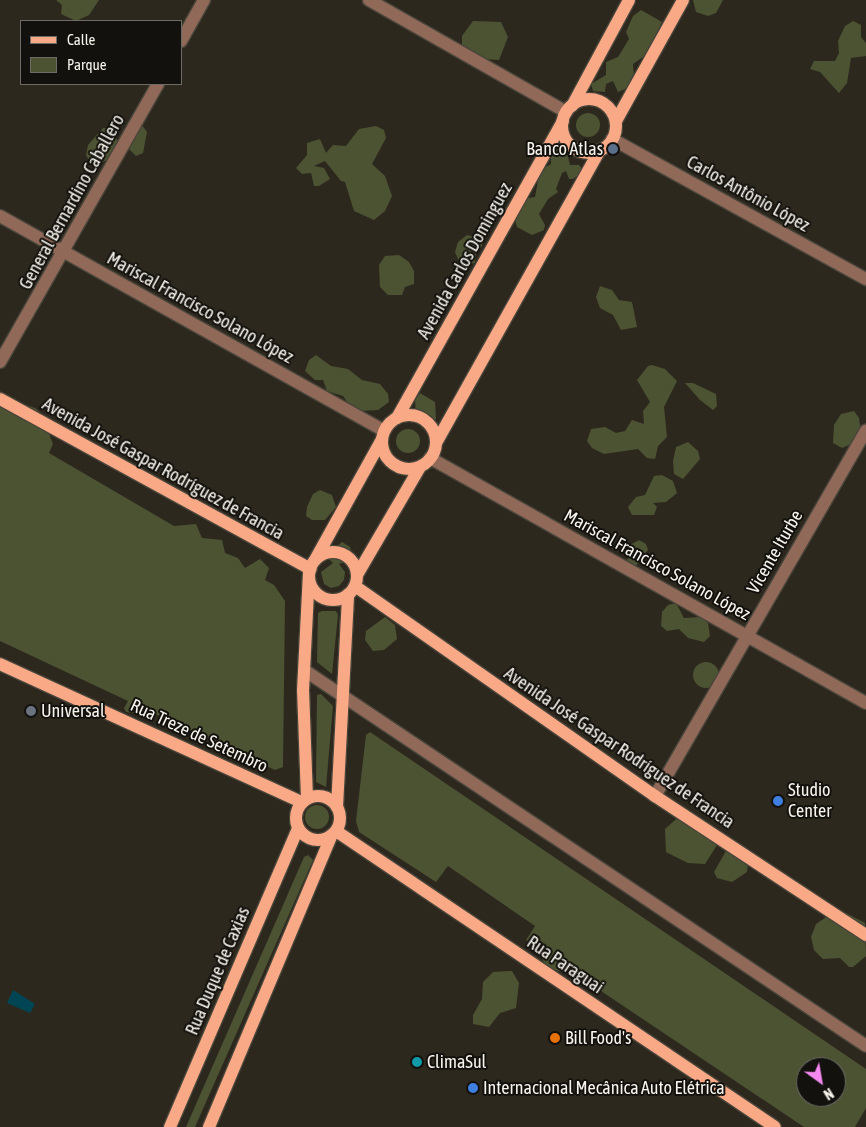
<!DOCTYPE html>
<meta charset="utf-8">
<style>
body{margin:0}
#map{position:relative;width:866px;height:1127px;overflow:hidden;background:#2d281e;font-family:"Asap Condensed",sans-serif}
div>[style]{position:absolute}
.green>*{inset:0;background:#4c5332}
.round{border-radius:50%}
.water>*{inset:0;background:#004554}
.roads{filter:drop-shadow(1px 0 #49453b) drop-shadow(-1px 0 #49453b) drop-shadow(0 1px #49453b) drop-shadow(0 -1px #49453b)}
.minor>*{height:12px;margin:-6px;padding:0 6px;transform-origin:6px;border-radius:6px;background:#906958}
.major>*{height:12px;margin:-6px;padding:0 6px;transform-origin:6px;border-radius:6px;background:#f9a985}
.major>.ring{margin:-6px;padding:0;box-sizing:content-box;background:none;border:12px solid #f9a985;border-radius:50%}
.dots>*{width:14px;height:14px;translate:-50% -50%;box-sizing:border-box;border:2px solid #13110d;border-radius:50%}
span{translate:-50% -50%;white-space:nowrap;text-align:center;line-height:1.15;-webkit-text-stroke:4px #13110d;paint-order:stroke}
.poi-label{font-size:18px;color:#f7f4ed}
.right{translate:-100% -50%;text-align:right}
.left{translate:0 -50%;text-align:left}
.street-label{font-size:18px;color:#f7f4ed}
.legend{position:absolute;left:20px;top:20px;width:162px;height:65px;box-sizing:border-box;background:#13110d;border:1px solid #6e6c67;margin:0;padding:6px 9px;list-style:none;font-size:15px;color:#f7f4ed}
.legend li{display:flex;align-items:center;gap:10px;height:25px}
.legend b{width:25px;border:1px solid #6e6c67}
.north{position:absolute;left:796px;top:1057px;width:50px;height:50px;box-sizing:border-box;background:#13110d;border:1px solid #6e6c67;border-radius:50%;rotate:148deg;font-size:14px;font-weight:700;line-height:20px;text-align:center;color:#f7f4ed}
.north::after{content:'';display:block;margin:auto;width:18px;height:22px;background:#f489f0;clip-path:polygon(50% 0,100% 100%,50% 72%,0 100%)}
</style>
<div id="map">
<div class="green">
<div style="clip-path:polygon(56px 0,99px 0,89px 15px,76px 21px,61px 14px,62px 5px)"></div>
<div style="clip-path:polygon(693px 0,723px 0,716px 13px,708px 16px,696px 12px)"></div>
<div style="clip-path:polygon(641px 10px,662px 22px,656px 34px,657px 42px,646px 55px,633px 64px,634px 76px,630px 87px,618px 92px,613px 81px,606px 84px,605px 92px,593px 91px,591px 84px,606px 75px,606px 62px,618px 57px,629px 39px,626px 32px,633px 16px)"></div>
<div style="clip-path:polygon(473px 21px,501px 22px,508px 37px,499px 60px,482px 59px,462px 49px,462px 36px)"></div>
<div style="clip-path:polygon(853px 21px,861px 25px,861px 37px,866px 43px,866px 56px,851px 58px,847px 83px,839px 93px,820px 72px,810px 69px,814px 61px,835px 61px,839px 53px,838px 41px,845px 26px)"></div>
<div class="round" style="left:576px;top:113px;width:24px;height:24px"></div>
<div style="clip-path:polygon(142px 125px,147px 132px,143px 153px,136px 156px,128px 148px,138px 126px)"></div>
<div style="clip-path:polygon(376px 126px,384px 130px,386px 138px,372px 164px,385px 176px,392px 196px,385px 211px,374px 220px,354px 211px,345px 182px,341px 181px,325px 161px,314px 166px,324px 168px,330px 179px,319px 186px,314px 186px,311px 173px,302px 174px,296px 168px,307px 155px,307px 143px,320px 139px,326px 153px,333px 145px,346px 146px,359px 129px)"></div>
<div style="clip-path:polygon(103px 128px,107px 128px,119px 142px,107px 160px,96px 165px,90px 162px,86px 155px,88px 145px)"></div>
<div style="clip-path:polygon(558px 148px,566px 149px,570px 165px,579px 165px,584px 171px,573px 179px,569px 179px,566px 171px,562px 173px,556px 189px,558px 192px,548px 199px,539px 214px,545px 225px,544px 230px,532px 235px,517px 227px,515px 219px,523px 199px,535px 197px,540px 170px,551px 164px,551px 153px)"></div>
<div style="clip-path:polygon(467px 235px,483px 239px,482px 246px,476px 253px,475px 263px,461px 266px,455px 252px,458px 242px)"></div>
<div style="clip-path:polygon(399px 255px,409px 262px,414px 271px,414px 284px,405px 287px,402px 295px,388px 295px,380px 287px,379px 265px,385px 256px)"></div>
<div style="clip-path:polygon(600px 286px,612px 290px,619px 300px,632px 302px,637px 327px,621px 330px,613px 315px,600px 308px,596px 297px)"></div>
<div style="clip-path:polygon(316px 355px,331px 366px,348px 369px,362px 380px,380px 384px,388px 394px,389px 402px,378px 410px,361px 411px,350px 406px,343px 396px,327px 391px,323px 380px,315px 380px,305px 371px,309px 360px)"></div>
<div style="clip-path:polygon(652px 365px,665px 369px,677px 381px,664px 407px,667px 437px,658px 446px,655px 459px,647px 458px,638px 449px,604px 454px,592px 448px,587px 441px,591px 429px,605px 427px,616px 433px,625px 431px,632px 420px,644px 424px,643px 411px,650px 402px,637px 380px,648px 366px)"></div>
<div style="clip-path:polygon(685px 383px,693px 383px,716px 394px,717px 406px,713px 410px,700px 400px)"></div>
<div style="clip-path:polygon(420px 393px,435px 402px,436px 419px,430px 424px,422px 423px,416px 417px,415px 400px)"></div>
<div style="clip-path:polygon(0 397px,35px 408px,41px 413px,53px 444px,49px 453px,174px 526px,196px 524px,202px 538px,222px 540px,225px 553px,238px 558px,245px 568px,260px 559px,269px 568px,265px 580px,274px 585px,285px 601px,283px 767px,275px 770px,149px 711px,143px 714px,126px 712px,124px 708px,128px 701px,0 641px)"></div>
<div style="clip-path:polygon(854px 411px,859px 418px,860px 426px,854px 443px,842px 448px,833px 443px,834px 425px,841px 414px)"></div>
<div class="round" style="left:396px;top:429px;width:24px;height:24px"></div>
<div style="clip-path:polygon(688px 442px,698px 451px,700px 459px,683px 479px,674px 474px,673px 461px,676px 447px)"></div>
<div style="clip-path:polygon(662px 475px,673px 481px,677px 493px,666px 502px,653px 503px,657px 507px,654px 515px,632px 515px,628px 507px,636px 497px,645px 495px,654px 476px)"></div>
<div style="clip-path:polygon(320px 490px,332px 495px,336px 507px,325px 520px,312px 520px,306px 516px,307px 507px,313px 494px)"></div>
<div style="clip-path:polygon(639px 540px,646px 544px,648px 550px,635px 567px,624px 562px,629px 558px,626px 547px)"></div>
<div style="clip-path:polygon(342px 542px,350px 547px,353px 559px,339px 564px,345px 572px,344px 580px,339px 586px,331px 588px,324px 584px,321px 572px,333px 563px,327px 557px,329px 553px)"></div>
<div style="clip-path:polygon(676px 603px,684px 618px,701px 617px,708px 623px,710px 636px,704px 642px,688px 638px,679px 629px,667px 631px,661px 626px,662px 612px,668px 605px)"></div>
<div style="clip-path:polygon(322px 611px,336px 611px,338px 615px,332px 674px,317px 662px,318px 613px)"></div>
<div style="clip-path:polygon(385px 617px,395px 625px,397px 639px,384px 650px,373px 651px,365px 640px,366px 631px)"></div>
<div class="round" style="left:693px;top:662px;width:26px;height:26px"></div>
<div style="clip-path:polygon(321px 694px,333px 706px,326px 787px,316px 782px,317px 695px)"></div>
<div style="clip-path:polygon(evenodd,370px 732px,866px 1069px,866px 1108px,855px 1127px,804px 1127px,583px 979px,575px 981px,567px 973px,551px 969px,544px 963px,539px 950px,526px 940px,535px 926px,448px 866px,436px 882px,359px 832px,356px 821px,366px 735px,370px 732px,806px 1067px,836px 1067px,836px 1097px,806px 1097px,806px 1067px)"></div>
<div class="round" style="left:305px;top:805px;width:24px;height:24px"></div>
<div style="clip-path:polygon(682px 814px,719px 842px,705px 864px,688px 863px,666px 852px,665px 829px)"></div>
<div style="clip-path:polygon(727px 849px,748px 864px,747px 872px,732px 882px,717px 878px,714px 872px)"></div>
<div style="clip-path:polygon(308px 855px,313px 860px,195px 1127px,186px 1127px,304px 857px)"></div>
<div style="clip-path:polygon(832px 913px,846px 913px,865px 923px,866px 956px,853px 967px,849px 967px,840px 958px,823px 959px,814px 950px,811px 937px,816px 924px)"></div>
<div style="clip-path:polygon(512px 971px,519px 983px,516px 1008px,500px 1013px,489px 1027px,473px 1024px,473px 1015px,482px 999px,483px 982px,493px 972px)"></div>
</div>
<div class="water">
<div style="clip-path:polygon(13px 990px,35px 1004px,30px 1013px,7px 1003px)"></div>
</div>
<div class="roads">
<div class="minor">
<div style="left:369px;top:0;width:227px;rotate:29.6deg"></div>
<div style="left:181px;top:41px;width:47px;rotate:-60.7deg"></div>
<div style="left:612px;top:139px;width:290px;rotate:28.9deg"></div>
<div style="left:0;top:216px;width:440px;rotate:29.2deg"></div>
<div style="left:0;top:362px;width:320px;rotate:-60.4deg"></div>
<div style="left:430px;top:458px;width:500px;rotate:29.33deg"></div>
<div style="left:304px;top:670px;width:676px;rotate:33.78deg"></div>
<div style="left:655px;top:796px;width:422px;rotate:-60deg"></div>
</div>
<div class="major">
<div class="ring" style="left:562px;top:99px;width:42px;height:42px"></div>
<div style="left:572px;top:106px;width:120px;rotate:-61.7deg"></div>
<div style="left:616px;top:121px;width:138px;rotate:-61deg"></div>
<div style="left:0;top:399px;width:354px;rotate:28.7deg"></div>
<div class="ring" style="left:382px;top:415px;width:42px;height:42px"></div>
<div style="left:397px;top:418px;width:340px;rotate:-60.8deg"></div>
<div style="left:436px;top:443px;width:336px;rotate:-60.8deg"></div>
<div class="ring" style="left:309px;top:552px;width:36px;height:36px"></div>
<div style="left:315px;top:560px;width:138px;rotate:-61deg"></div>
<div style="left:357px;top:575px;width:125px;rotate:-59.7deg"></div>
<div style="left:355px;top:586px;width:366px;rotate:35deg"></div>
<div style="left:655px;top:796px;width:253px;rotate:33.4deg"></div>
<div style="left:0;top:664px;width:332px;rotate:24.6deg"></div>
<div class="ring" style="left:296px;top:796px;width:32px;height:32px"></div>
<div style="left:307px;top:798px;width:107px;rotate:-92.1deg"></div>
<div style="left:303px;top:691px;width:118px;rotate:-87.1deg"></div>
<div style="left:337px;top:807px;width:213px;rotate:-87deg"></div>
<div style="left:336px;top:831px;width:529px;rotate:33.99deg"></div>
<div style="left:170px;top:1127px;width:325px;rotate:-66.8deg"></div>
<div style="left:209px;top:1127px;width:317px;rotate:-67.2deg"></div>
</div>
</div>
<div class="dots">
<div style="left:613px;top:149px;background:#5c6f8a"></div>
<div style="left:31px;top:711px;background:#6b7280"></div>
<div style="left:778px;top:801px;background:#3f7fe0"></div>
<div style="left:555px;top:1038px;background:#e8710a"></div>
<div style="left:417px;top:1062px;background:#0f9aa8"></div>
<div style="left:473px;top:1088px;background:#3f7fe0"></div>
</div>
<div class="poi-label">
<span class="right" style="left:603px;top:149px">Banco Atlas</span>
<span class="left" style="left:41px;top:711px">Universal</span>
<span class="left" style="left:788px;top:801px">Studio<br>Center</span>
<span class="left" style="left:565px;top:1038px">Bill Food's</span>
<span class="left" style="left:427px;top:1062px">ClimaSul</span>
<span class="left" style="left:483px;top:1088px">Internacional Mecânica Auto Elétrica</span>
</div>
<div class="street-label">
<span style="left:748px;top:194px;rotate:29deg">Carlos Antônio López</span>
<span style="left:72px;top:202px;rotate:-61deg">General Bernardino Caballero</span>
<span style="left:465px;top:261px;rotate:-61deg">Avenida Carlos Dominguez</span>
<span style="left:200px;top:308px;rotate:29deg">Mariscal Francisco Solano López</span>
<span style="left:163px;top:469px;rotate:29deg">Avenida José Gaspar Rodríguez de Francia</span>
<span style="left:775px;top:552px;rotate:-60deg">Vicente Iturbe</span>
<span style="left:657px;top:565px;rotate:29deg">Mariscal Francisco Solano López</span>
<span style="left:199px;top:736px;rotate:25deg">Rua Treze de Setembro</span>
<span style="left:619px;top:748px;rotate:34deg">Avenida José Gaspar Rodríguez de Francia</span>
<span style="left:565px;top:965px;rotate:34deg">Rua Paraguai</span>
<span style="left:218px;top:971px;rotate:-67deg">Rua Duque de Caxias</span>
</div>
<ul class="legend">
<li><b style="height:6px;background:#f9a985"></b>Calle</li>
<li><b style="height:14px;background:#4c5332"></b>Parque</li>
</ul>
<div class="north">N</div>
</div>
